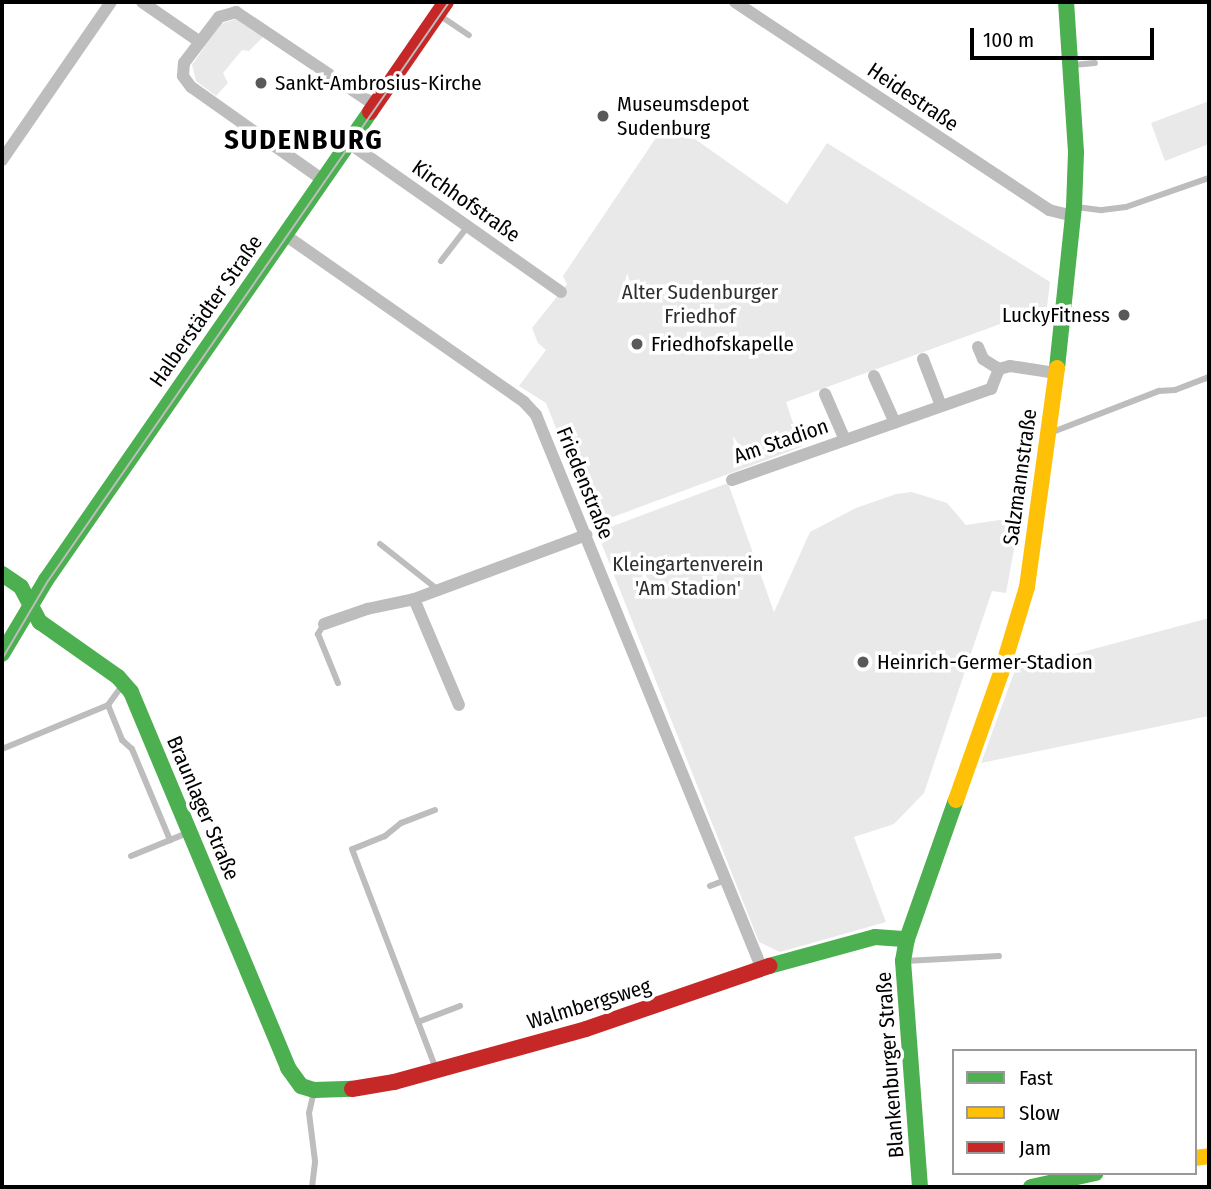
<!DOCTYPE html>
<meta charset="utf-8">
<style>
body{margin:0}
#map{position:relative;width:1211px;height:1189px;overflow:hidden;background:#fff;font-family:"Fira Sans Condensed",sans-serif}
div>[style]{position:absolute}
.green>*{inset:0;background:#e9e9e9}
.lane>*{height:6px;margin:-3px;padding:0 3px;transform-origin:3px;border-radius:3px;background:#bdbdbd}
.street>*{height:12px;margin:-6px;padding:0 6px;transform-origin:6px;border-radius:6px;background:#bdbdbd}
.fast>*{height:16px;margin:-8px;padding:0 8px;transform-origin:8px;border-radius:8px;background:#4caf50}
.slow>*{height:16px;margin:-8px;padding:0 8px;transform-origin:8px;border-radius:8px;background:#ffc107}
.jam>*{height:16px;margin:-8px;padding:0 8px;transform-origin:8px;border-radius:8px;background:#c62828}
.tram>*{height:2px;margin:-1px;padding:0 1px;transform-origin:1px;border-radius:1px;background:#bdbdbd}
.dots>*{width:19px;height:19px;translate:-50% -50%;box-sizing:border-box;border:4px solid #fff;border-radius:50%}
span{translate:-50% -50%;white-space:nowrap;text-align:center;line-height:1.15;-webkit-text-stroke:7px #fff;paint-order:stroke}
.poi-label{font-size:21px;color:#000}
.left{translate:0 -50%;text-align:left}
.right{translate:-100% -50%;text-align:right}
.street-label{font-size:21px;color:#000}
.park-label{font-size:21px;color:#2e2e2e}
.district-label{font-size:28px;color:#000;font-weight:700;letter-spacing:2px}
.frame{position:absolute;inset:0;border:4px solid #000;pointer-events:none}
.legend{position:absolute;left:952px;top:1049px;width:245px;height:126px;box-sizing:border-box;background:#fff;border:2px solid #999;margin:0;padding:9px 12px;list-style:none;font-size:21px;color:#000}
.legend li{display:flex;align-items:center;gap:14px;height:35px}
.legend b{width:35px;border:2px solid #999}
.scale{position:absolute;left:970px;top:28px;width:184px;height:32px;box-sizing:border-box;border:4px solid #000;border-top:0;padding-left:9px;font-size:21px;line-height:24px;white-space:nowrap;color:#000;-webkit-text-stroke:5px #fff;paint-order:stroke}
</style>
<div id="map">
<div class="green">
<div style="clip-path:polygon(236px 19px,263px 37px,249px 51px,242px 50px,223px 73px,228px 83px,216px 96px,196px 81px,192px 65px,220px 24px)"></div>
<div style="clip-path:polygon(1209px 101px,1209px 144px,1165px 161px,1151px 123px)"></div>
<div style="clip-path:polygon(668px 120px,787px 204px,827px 143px,1050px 282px,1047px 307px,786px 402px,801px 447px,594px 524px,546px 403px,519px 386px,546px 350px,538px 343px,532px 328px,567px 284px,563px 276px)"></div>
<div style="clip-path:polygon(728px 483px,774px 612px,810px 532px,856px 508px,896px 494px,912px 492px,947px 503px,966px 525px,1020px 517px,1006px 593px,992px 591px,924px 793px,894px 824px,854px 837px,886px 922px,780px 952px,759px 942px,597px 532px)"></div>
<div style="clip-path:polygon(1209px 618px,1209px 716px,981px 763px,1015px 670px)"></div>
</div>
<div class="lane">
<div style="left:439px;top:15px;width:36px;rotate:34deg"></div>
<div style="left:1073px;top:65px;width:22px;rotate:-5deg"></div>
<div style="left:1076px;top:207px;width:26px;rotate:7deg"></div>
<div style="left:1102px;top:210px;width:24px;rotate:-7deg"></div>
<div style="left:1126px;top:207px;width:88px;rotate:-19.3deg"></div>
<div style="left:441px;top:261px;width:44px;rotate:-52.4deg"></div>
<div style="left:1050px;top:433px;width:117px;rotate:-21.1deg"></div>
<div style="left:1159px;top:391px;width:16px;rotate:-4deg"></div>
<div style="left:1175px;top:390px;width:36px;rotate:-21deg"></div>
<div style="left:380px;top:544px;width:73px;rotate:38.3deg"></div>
<div style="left:324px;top:624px;width:12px;rotate:121deg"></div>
<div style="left:318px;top:634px;width:53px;rotate:67.8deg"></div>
<div style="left:108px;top:705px;width:38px;rotate:68deg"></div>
<div style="left:122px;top:740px;width:13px;rotate:42deg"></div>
<div style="left:132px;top:749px;width:99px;rotate:67.3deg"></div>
<div style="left:2px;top:749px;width:115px;rotate:-22.5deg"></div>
<div style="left:108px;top:705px;width:26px;rotate:-54deg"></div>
<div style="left:435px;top:810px;width:36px;rotate:159deg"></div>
<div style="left:401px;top:823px;width:21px;rotate:141deg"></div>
<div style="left:385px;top:836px;width:35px;rotate:158deg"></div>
<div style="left:352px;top:849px;width:235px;rotate:69.1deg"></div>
<div style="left:131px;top:856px;width:61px;rotate:-22.3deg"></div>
<div style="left:710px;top:886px;width:17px;rotate:-21deg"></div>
<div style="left:905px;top:961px;width:94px;rotate:-3deg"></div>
<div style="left:418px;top:1022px;width:45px;rotate:-20.9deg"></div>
<div style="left:312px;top:1187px;width:26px;rotate:-83deg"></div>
<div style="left:315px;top:1161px;width:48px;rotate:-97.1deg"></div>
<div style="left:309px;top:1113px;width:22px;rotate:-77deg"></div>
</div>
<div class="street">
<div style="left:142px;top:2px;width:70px;rotate:34.6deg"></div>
<div style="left:735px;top:2px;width:377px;rotate:33.5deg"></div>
<div style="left:1049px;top:210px;width:25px;rotate:14deg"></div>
<div style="left:349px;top:143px;width:259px;rotate:35.1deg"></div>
<div style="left:2px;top:160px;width:192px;rotate:-55.4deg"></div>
<div style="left:323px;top:180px;width:161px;rotate:-144.8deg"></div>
<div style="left:191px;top:87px;width:14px;rotate:-126deg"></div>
<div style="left:183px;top:76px;width:13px;rotate:-86deg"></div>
<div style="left:184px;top:63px;width:58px;rotate:-52.7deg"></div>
<div style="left:219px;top:17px;width:18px;rotate:-16deg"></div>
<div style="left:236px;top:12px;width:167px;rotate:33.8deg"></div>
<div style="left:285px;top:235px;width:292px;rotate:34.9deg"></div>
<div style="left:524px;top:402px;width:18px;rotate:47deg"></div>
<div style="left:536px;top:415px;width:598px;rotate:67.81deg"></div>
<div style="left:978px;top:347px;width:13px;rotate:67deg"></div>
<div style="left:983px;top:359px;width:19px;rotate:32deg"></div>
<div style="left:923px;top:359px;width:50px;rotate:69deg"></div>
<div style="left:874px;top:376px;width:51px;rotate:65.9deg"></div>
<div style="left:825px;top:394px;width:50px;rotate:66.5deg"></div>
<div style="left:732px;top:480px;width:275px;rotate:-19.4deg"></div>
<div style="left:991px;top:389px;width:22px;rotate:-68deg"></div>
<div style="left:999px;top:369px;width:11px;rotate:-15deg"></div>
<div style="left:1010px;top:366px;width:47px;rotate:8.7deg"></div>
<div style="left:414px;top:599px;width:115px;rotate:67deg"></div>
<div style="left:324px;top:624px;width:46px;rotate:-19.2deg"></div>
<div style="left:367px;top:609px;width:48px;rotate:-12deg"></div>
<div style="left:414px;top:599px;width:184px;rotate:-20.4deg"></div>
</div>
<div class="fast">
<div style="left:1057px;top:368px;width:162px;rotate:-84deg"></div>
<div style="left:1074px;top:207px;width:55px;rotate:-87.9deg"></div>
<div style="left:1076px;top:152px;width:150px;rotate:-93.8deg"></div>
<div style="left:2px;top:574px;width:23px;rotate:34deg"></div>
<div style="left:21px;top:587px;width:40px;rotate:62deg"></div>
<div style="left:40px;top:622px;width:95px;rotate:35.2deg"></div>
<div style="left:118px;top:677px;width:20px;rotate:49deg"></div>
<div style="left:131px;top:692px;width:407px;rotate:67.3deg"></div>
<div style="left:288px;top:1068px;width:22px;rotate:54deg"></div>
<div style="left:301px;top:1086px;width:14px;rotate:17deg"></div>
<div style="left:314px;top:1090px;width:38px;rotate:-2deg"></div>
<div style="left:2px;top:654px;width:86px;rotate:-59.3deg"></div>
<div style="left:46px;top:580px;width:569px;rotate:-55.3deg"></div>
<div style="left:769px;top:966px;width:110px;rotate:-15.3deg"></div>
<div style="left:875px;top:937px;width:32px;rotate:4deg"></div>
<div style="left:920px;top:1187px;width:227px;rotate:-94.3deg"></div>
<div style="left:903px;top:961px;width:22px;rotate:-80deg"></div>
<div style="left:907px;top:939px;width:147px;rotate:-70.6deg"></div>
<div style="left:1031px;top:1187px;width:66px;rotate:-12.2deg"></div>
</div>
<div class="slow">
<div style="left:956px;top:800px;width:135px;rotate:-70.5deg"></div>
<div style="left:1001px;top:673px;width:90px;rotate:-73.2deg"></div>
<div style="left:1027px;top:587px;width:221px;rotate:-82.2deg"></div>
<div style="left:1195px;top:1158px;width:14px;rotate:-8deg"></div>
</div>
<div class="jam">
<div style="left:370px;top:112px;width:134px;rotate:-55.4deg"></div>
<div style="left:352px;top:1089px;width:43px;rotate:-9.5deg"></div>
<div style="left:394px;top:1082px;width:199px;rotate:-15.4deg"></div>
<div style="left:586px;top:1029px;width:194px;rotate:-19deg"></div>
</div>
<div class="tram">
<div style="left:2px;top:659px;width:91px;rotate:-59.5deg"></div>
<div style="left:48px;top:581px;width:704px;rotate:-55.29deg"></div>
</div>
<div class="dots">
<div style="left:261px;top:83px;background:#595959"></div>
<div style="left:603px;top:116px;background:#595959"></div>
<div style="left:1124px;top:315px;background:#595959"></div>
<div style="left:637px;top:344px;background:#595959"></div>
<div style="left:863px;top:662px;background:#595959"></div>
</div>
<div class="poi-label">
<span class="left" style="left:275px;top:83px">Sankt-Ambrosius-Kirche</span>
<span class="left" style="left:617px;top:116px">Museumsdepot<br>Sudenburg</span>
<span class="right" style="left:1110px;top:315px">LuckyFitness</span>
<span class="left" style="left:651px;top:344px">Friedhofskapelle</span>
<span class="left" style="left:877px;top:662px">Heinrich-Germer-Stadion</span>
</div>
<div class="street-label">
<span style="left:913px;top:97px;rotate:34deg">Heidestraße</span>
<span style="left:466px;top:201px;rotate:35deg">Kirchhofstraße</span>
<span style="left:206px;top:311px;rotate:-55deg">Halberstädter Straße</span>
<span style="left:781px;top:441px;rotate:-19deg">Am Stadion</span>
<span style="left:1020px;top:477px;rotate:-82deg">Salzmannstraße</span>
<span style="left:585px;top:483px;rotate:68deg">Friedenstraße</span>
<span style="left:203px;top:808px;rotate:67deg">Braunlager Straße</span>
<span style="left:589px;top:1004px;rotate:-17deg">Walmbergsweg</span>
<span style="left:890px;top:1065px;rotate:-94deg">Blankenburger Straße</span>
</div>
<div class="park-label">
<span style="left:700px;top:304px">Alter Sudenburger<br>Friedhof</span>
<span style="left:688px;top:576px">Kleingartenverein<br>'Am Stadion'</span>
</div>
<div class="district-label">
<span style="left:304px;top:140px">SUDENBURG</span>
</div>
<div class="frame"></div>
<ul class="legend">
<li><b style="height:9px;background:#4caf50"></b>Fast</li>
<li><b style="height:9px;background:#ffc107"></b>Slow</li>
<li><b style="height:9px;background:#c62828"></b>Jam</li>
</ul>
<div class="scale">100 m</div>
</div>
